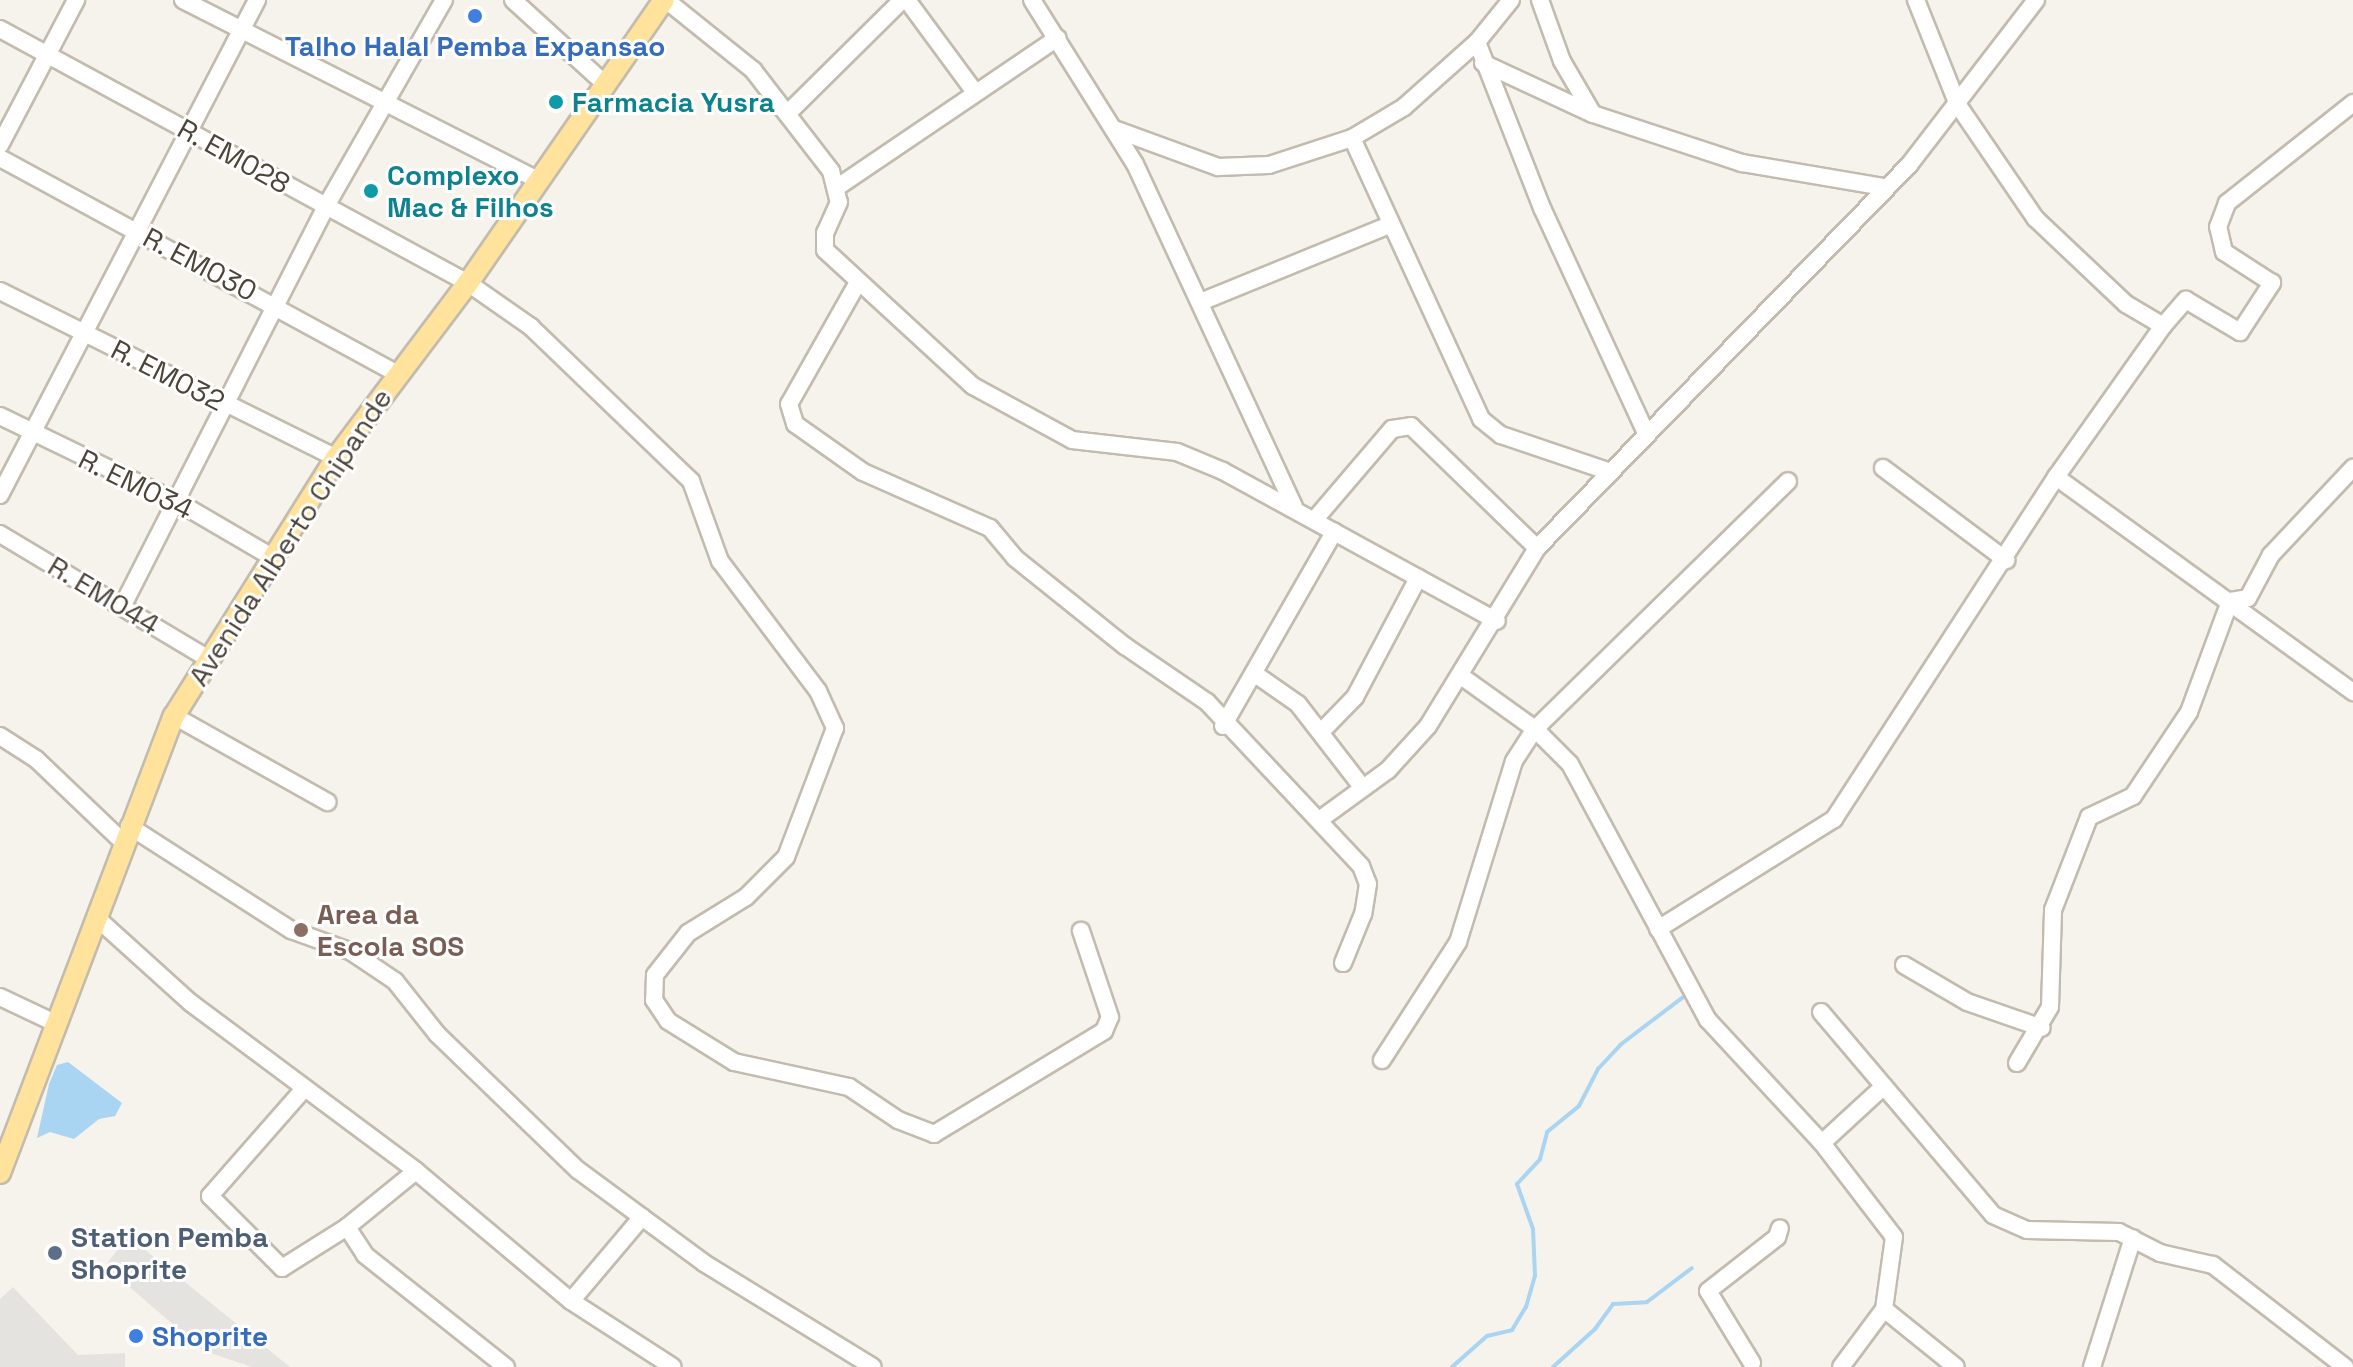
<!DOCTYPE html>
<style>
body{margin:0}
#map{position:relative;width:2353px;height:1367px;overflow:hidden;background:#f6f3ec;font-family:"Space Grotesk",sans-serif}
div>[style]{position:absolute}
.parking>*{inset:0;background:#e5e3e0}
.water>*{inset:0;background:#a9d4f2}
.stream>*{height:4px;margin:-2px;padding:0 2px;transform-origin:2px;border-radius:2px;background:#a9d4f2}
.roads{filter:drop-shadow(2px 0 #c2bbae) drop-shadow(-2px 0 #c2bbae) drop-shadow(0 2px #c2bbae) drop-shadow(0 -2px #c2bbae)}
.minor>*{height:16px;margin:-8px;padding:0 8px;transform-origin:8px;border-radius:8px;background:#fff}
.major>*{height:20px;margin:-10px;padding:0 10px;transform-origin:10px;border-radius:10px;background:#ffe39c}
.dots>*{width:22px;height:22px;translate:-50% -50%;box-sizing:border-box;border:4px solid #fff;border-radius:50%}
span{translate:-50% -50%;white-space:nowrap;text-align:center;line-height:1.15;-webkit-text-stroke:6px #fff;paint-order:stroke}
.shop-label{font-size:28px;color:#366cbe;font-weight:700}
.left{translate:0 -50%;text-align:left}
.culture-label{font-size:28px;color:#0d838f;font-weight:700}
.street-label{font-size:28px;color:#4b4439}
.education-label{font-size:28px;color:#785e54;font-weight:700}
.service-label{font-size:28px;color:#4e5e75;font-weight:700}
</style>
<div id="map">
<div class="parking">
<div style="clip-path:polygon(128px 1236px,290px 1367px,252px 1367px,204px 1351px,105px 1266px)"></div>
<div style="clip-path:polygon(13px 1287px,78px 1355px,125px 1353px,125px 1367px,0 1367px,0 1299px)"></div>
</div>
<div class="water">
<div style="clip-path:polygon(68px 1062px,122px 1103px,115px 1116px,99px 1119px,74px 1139px,50px 1132px,37px 1138px,49px 1084px,57px 1065px)"></div>
</div>
<div class="stream">
<div style="left:1452px;top:1367px;width:47px;rotate:-41.5deg"></div>
<div style="left:1487px;top:1336px;width:26px;rotate:-13deg"></div>
<div style="left:1512px;top:1330px;width:27px;rotate:-59deg"></div>
<div style="left:1526px;top:1307px;width:32px;rotate:-74deg"></div>
<div style="left:1535px;top:1276px;width:47px;rotate:-92.4deg"></div>
<div style="left:1533px;top:1229px;width:48px;rotate:-109.6deg"></div>
<div style="left:1517px;top:1184px;width:34px;rotate:-47deg"></div>
<div style="left:1540px;top:1159px;width:28px;rotate:-75deg"></div>
<div style="left:1547px;top:1132px;width:41px;rotate:-39.1deg"></div>
<div style="left:1579px;top:1106px;width:42px;rotate:-62.8deg"></div>
<div style="left:1598px;top:1069px;width:33px;rotate:-47deg"></div>
<div style="left:1620px;top:1045px;width:78px;rotate:-37.2deg"></div>
<div style="left:1553px;top:1367px;width:57px;rotate:-42.1deg"></div>
<div style="left:1595px;top:1329px;width:31px;rotate:-54deg"></div>
<div style="left:1613px;top:1304px;width:34px;rotate:-3deg"></div>
<div style="left:1647px;top:1302px;width:56px;rotate:-37.1deg"></div>
</div>
<div class="roads">
<div class="minor">
<div style="left:183px;top:0;width:398px;rotate:26.9deg"></div>
<div style="left:513px;top:0;width:126px;rotate:42.4deg"></div>
<div style="left:666px;top:0;width:112px;rotate:38.8deg"></div>
<div style="left:753px;top:70px;width:128px;rotate:52.3deg"></div>
<div style="left:831px;top:171px;width:32px;rotate:76deg"></div>
<div style="left:839px;top:202px;width:34px;rotate:114deg"></div>
<div style="left:825px;top:233px;width:17px;rotate:90deg"></div>
<div style="left:825px;top:250px;width:201px;rotate:42.6deg"></div>
<div style="left:973px;top:386px;width:113px;rotate:28.6deg"></div>
<div style="left:1072px;top:440px;width:106px;rotate:6.5deg"></div>
<div style="left:1177px;top:452px;width:50px;rotate:22.4deg"></div>
<div style="left:1223px;top:471px;width:312px;rotate:28.7deg"></div>
<div style="left:907px;top:0;width:113px;rotate:53.6deg"></div>
<div style="left:1032px;top:0;width:194px;rotate:57.9deg"></div>
<div style="left:1135px;top:164px;width:378px;rotate:65.1deg"></div>
<div style="left:1540px;top:0;width:65px;rotate:70.2deg"></div>
<div style="left:1562px;top:61px;width:61px;rotate:59.7deg"></div>
<div style="left:1916px;top:0;width:113px;rotate:68.2deg"></div>
<div style="left:1958px;top:105px;width:137px;rotate:55.7deg"></div>
<div style="left:2035px;top:218px;width:125px;rotate:43.4deg"></div>
<div style="left:2126px;top:304px;width:43px;rotate:30.7deg"></div>
<div style="left:0;top:29px;width:532px;rotate:28.49deg"></div>
<div style="left:468px;top:283px;width:77px;rotate:34.9deg"></div>
<div style="left:531px;top:327px;width:222px;rotate:43.9deg"></div>
<div style="left:691px;top:481px;width:85px;rotate:70.1deg"></div>
<div style="left:720px;top:561px;width:163px;rotate:53deg"></div>
<div style="left:818px;top:691px;width:41px;rotate:65.3deg"></div>
<div style="left:835px;top:728px;width:138px;rotate:110.8deg"></div>
<div style="left:786px;top:857px;width:57px;rotate:135deg"></div>
<div style="left:746px;top:897px;width:68px;rotate:148.2deg"></div>
<div style="left:688px;top:933px;width:53px;rotate:128.2deg"></div>
<div style="left:655px;top:975px;width:25px;rotate:92deg"></div>
<div style="left:654px;top:1000px;width:25px;rotate:56deg"></div>
<div style="left:668px;top:1021px;width:78px;rotate:31.8deg"></div>
<div style="left:734px;top:1062px;width:118px;rotate:12.3deg"></div>
<div style="left:849px;top:1087px;width:59px;rotate:34deg"></div>
<div style="left:898px;top:1120px;width:39px;rotate:21deg"></div>
<div style="left:934px;top:1134px;width:199px;rotate:-31.2deg"></div>
<div style="left:1104px;top:1031px;width:15px;rotate:-67deg"></div>
<div style="left:1110px;top:1017px;width:91px;rotate:-108.6deg"></div>
<div style="left:1477px;top:42px;width:180px;rotate:68.6deg"></div>
<div style="left:1543px;top:210px;width:243px;rotate:65.2deg"></div>
<div style="left:1483px;top:63px;width:121px;rotate:24.9deg"></div>
<div style="left:1593px;top:114px;width:157px;rotate:18.2deg"></div>
<div style="left:1742px;top:163px;width:144px;rotate:9.6deg"></div>
<div style="left:787px;top:114px;width:162px;rotate:-44.7deg"></div>
<div style="left:1117px;top:130px;width:108px;rotate:20.1deg"></div>
<div style="left:1218px;top:167px;width:51px;rotate:-2.2deg"></div>
<div style="left:1269px;top:165px;width:87px;rotate:-18deg"></div>
<div style="left:1352px;top:138px;width:61px;rotate:-30.8deg"></div>
<div style="left:1404px;top:107px;width:98px;rotate:-41.7deg"></div>
<div style="left:1477px;top:42px;width:54px;rotate:-51deg"></div>
<div style="left:1352px;top:138px;width:309px;rotate:65.3deg"></div>
<div style="left:1481px;top:419px;width:26px;rotate:39deg"></div>
<div style="left:1501px;top:435px;width:115px;rotate:18.7deg"></div>
<div style="left:0;top:145px;width:164px;rotate:-62.3deg"></div>
<div style="left:0;top:158px;width:452px;rotate:28.5deg"></div>
<div style="left:839px;top:186px;width:264px;rotate:-34.1deg"></div>
<div style="left:857px;top:284px;width:138px;rotate:119.5deg"></div>
<div style="left:789px;top:404px;width:21px;rotate:73deg"></div>
<div style="left:795px;top:424px;width:83px;rotate:35.2deg"></div>
<div style="left:863px;top:472px;width:139px;rotate:23.8deg"></div>
<div style="left:990px;top:528px;width:39px;rotate:50deg"></div>
<div style="left:1015px;top:558px;width:141px;rotate:38.7deg"></div>
<div style="left:1125px;top:646px;width:99px;rotate:34.3deg"></div>
<div style="left:1207px;top:702px;width:225px;rotate:46.8deg"></div>
<div style="left:1361px;top:866px;width:19px;rotate:69deg"></div>
<div style="left:1368px;top:884px;width:30px;rotate:99deg"></div>
<div style="left:1363px;top:914px;width:53px;rotate:112.2deg"></div>
<div style="left:0;top:291px;width:375px;rotate:26.4deg"></div>
<div style="left:1203px;top:301px;width:199px;rotate:-22.2deg"></div>
<div style="left:0;top:416px;width:195px;rotate:25.8deg"></div>
<div style="left:176px;top:501px;width:109px;rotate:30.3deg"></div>
<div style="left:1883px;top:468px;width:154px;rotate:36.8deg"></div>
<div style="left:2056px;top:477px;width:367px;rotate:35.9deg"></div>
<div style="left:0;top:495px;width:558px;rotate:-62.56deg"></div>
<div style="left:1316px;top:518px;width:117px;rotate:-49.5deg"></div>
<div style="left:1392px;top:429px;width:19px;rotate:-9deg"></div>
<div style="left:1411px;top:426px;width:175px;rotate:44.1deg"></div>
<div style="left:0;top:534px;width:241px;rotate:30.9deg"></div>
<div style="left:124px;top:603px;width:445px;rotate:-63deg"></div>
<div style="left:326px;top:206px;width:237px;rotate:-60.2deg"></div>
<div style="left:1255px;top:674px;width:52px;rotate:34.9deg"></div>
<div style="left:1298px;top:704px;width:106px;rotate:52.3deg"></div>
<div style="left:1461px;top:676px;width:91px;rotate:35.6deg"></div>
<div style="left:1535px;top:729px;width:49px;rotate:45deg"></div>
<div style="left:1570px;top:764px;width:291px;rotate:61.7deg"></div>
<div style="left:1708px;top:1020px;width:168px;rotate:47.2deg"></div>
<div style="left:1822px;top:1143px;width:118px;rotate:52.5deg"></div>
<div style="left:1894px;top:1237px;width:73px;rotate:97.9deg"></div>
<div style="left:1884px;top:1309px;width:92px;rotate:38.9deg"></div>
<div style="left:174px;top:716px;width:176px;rotate:29.3deg"></div>
<div style="left:1223px;top:726px;width:224px;rotate:-60.2deg"></div>
<div style="left:1321px;top:732px;width:49px;rotate:-45.8deg"></div>
<div style="left:1355px;top:697px;width:135px;rotate:-62.1deg"></div>
<div style="left:0;top:736px;width:43px;rotate:32.6deg"></div>
<div style="left:36px;top:759px;width:120px;rotate:43.7deg"></div>
<div style="left:1322px;top:818px;width:82px;rotate:-36deg"></div>
<div style="left:1388px;top:770px;width:59px;rotate:-47.7deg"></div>
<div style="left:1428px;top:726px;width:209px;rotate:-58.5deg"></div>
<div style="left:1537px;top:548px;width:534px;rotate:-45.83deg"></div>
<div style="left:1909px;top:165px;width:208px;rotate:-52.4deg"></div>
<div style="left:129px;top:826px;width:193px;rotate:32.7deg"></div>
<div style="left:291px;top:930px;width:65px;rotate:19.8deg"></div>
<div style="left:352px;top:952px;width:52px;rotate:34deg"></div>
<div style="left:395px;top:981px;width:68px;rotate:51.6deg"></div>
<div style="left:437px;top:1034px;width:196px;rotate:44deg"></div>
<div style="left:578px;top:1170px;width:157px;rotate:36.4deg"></div>
<div style="left:704px;top:1263px;width:198px;rotate:31.6deg"></div>
<div style="left:99px;top:920px;width:124px;rotate:42.1deg"></div>
<div style="left:191px;top:1003px;width:281px;rotate:36.7deg"></div>
<div style="left:416px;top:1171px;width:202px;rotate:40deg"></div>
<div style="left:571px;top:1301px;width:121px;rotate:32.9deg"></div>
<div style="left:1658px;top:929px;width:208px;rotate:-32deg"></div>
<div style="left:1834px;top:819px;width:408px;rotate:-57deg"></div>
<div style="left:2056px;top:477px;width:185px;rotate:-54.7deg"></div>
<div style="left:2163px;top:326px;width:35px;rotate:-49deg"></div>
<div style="left:2186px;top:300px;width:63px;rotate:30.7deg"></div>
<div style="left:2240px;top:332px;width:59px;rotate:-56.9deg"></div>
<div style="left:2272px;top:283px;width:57px;rotate:-147.1deg"></div>
<div style="left:2224px;top:252px;width:26px;rotate:-103deg"></div>
<div style="left:2218px;top:227px;width:26px;rotate:-69deg"></div>
<div style="left:2227px;top:203px;width:161px;rotate:-38.4deg"></div>
<div style="left:1904px;top:965px;width:73px;rotate:30.4deg"></div>
<div style="left:1967px;top:1002px;width:79px;rotate:19.1deg"></div>
<div style="left:0;top:997px;width:59px;rotate:25.3deg"></div>
<div style="left:1821px;top:1012px;width:266px;rotate:49.7deg"></div>
<div style="left:1993px;top:1215px;width:37px;rotate:24deg"></div>
<div style="left:2027px;top:1230px;width:92px;rotate:1.2deg"></div>
<div style="left:2119px;top:1232px;width:46px;rotate:27.1deg"></div>
<div style="left:2160px;top:1253px;width:54px;rotate:12.8deg"></div>
<div style="left:2213px;top:1265px;width:167px;rotate:37.7deg"></div>
<div style="left:1382px;top:1060px;width:140px;rotate:-57.2deg"></div>
<div style="left:1458px;top:942px;width:189px;rotate:-72.8deg"></div>
<div style="left:1514px;top:761px;width:38px;rotate:-57deg"></div>
<div style="left:1535px;top:729px;width:354px;rotate:-44.4deg"></div>
<div style="left:2017px;top:1063px;width:65px;rotate:-59.5deg"></div>
<div style="left:2050px;top:1007px;width:97px;rotate:-88.2deg"></div>
<div style="left:2053px;top:910px;width:100px;rotate:-68.8deg"></div>
<div style="left:2089px;top:817px;width:49px;rotate:-25.5deg"></div>
<div style="left:2133px;top:796px;width:101px;rotate:-56.3deg"></div>
<div style="left:2189px;top:712px;width:118px;rotate:-69.7deg"></div>
<div style="left:2230px;top:601px;width:18px;rotate:-9deg"></div>
<div style="left:2248px;top:598px;width:49px;rotate:-61.9deg"></div>
<div style="left:2271px;top:555px;width:120px;rotate:-46.7deg"></div>
<div style="left:303px;top:1090px;width:141px;rotate:131.3deg"></div>
<div style="left:210px;top:1196px;width:102px;rotate:45deg"></div>
<div style="left:282px;top:1268px;width:77px;rotate:-32.2deg"></div>
<div style="left:347px;top:1227px;width:89px;rotate:-39.1deg"></div>
<div style="left:1822px;top:1143px;width:84px;rotate:-42.6deg"></div>
<div style="left:347px;top:1227px;width:33px;rotate:57deg"></div>
<div style="left:365px;top:1255px;width:180px;rotate:38.5deg"></div>
<div style="left:571px;top:1301px;width:110px;rotate:-49.8deg"></div>
<div style="left:1752px;top:1363px;width:84px;rotate:-121.4deg"></div>
<div style="left:1708px;top:1291px;width:88px;rotate:-38deg"></div>
<div style="left:1777px;top:1237px;width:9px;rotate:-72deg"></div>
<div style="left:1841px;top:1367px;width:72px;rotate:-53.4deg"></div>
<div style="left:2092px;top:1367px;width:135px;rotate:-72.4deg"></div>
</div>
<div class="major">
<div style="left:0;top:1173px;width:489px;rotate:-69.2deg"></div>
<div style="left:174px;top:716px;width:305px;rotate:-57.9deg"></div>
<div style="left:336px;top:458px;width:219px;rotate:-53deg"></div>
<div style="left:468px;top:283px;width:344px;rotate:-55.3deg"></div>
</div>
</div>
<div class="dots">
<div style="left:475px;top:16px;background:#3f7fe0"></div>
<div style="left:556px;top:102px;background:#0f9aa8"></div>
<div style="left:371px;top:191px;background:#0f9aa8"></div>
<div style="left:301px;top:930px;background:#8d6e63"></div>
<div style="left:55px;top:1253px;background:#5c6f8a"></div>
<div style="left:136px;top:1336px;background:#3f7fe0"></div>
</div>
<div class="shop-label">
<span style="left:475px;top:46px">Talho Halal Pemba Expansao</span>
<span class="left" style="left:152px;top:1336px">Shoprite</span>
</div>
<div class="culture-label">
<span class="left" style="left:572px;top:102px">Farmacia Yusra</span>
<span class="left" style="left:387px;top:191px">Complexo<br>Mac &amp; Filhos</span>
</div>
<div class="street-label">
<span style="left:234px;top:156px;rotate:29deg">R. EM028</span>
<span style="left:200px;top:264px;rotate:28deg">R. EM030</span>
<span style="left:168px;top:375px;rotate:27deg">R. EM032</span>
<span style="left:136px;top:484px;rotate:26deg">R. EM034</span>
<span style="left:290px;top:537px;rotate:-57deg">Avenida Alberto Chipande</span>
<span style="left:104px;top:595px;rotate:31deg">R. EM044</span>
</div>
<div class="education-label">
<span class="left" style="left:317px;top:930px">Area da<br>Escola SOS</span>
</div>
<div class="service-label">
<span class="left" style="left:71px;top:1253px">Station Pemba<br>Shoprite</span>
</div>
</div>
